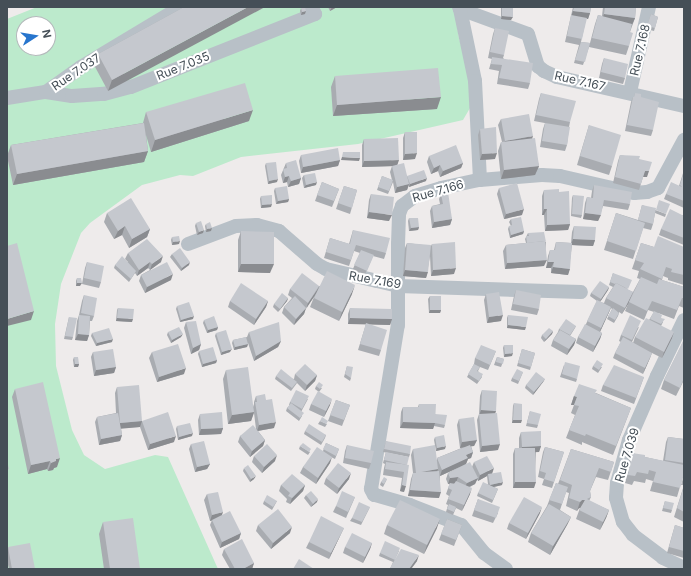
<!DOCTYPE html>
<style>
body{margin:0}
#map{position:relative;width:691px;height:576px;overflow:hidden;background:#eeebeb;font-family:Inter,sans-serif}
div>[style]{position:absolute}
.green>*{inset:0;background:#bceacc}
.minor>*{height:14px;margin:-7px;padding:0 7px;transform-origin:7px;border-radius:7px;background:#b8c0c7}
.wall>*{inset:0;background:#a9acb1}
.shaded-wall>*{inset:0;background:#8a8c90}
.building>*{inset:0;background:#c5c8ce}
span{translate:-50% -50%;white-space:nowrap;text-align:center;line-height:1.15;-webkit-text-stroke:4px #fff;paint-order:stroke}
.street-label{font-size:12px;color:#454f57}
.frame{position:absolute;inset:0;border:8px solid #454f57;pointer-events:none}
.north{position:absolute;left:16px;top:16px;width:40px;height:40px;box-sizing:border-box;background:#fff;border:1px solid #b5b9bc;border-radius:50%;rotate:78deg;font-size:11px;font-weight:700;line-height:16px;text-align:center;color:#454f57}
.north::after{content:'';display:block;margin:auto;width:14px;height:18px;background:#2775cd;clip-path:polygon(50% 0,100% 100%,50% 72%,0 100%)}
</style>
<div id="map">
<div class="green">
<div style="clip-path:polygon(evenodd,37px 7px,454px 7px,459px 38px,469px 74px,470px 108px,463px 120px,358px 144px,241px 157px,193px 176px,180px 175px,142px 185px,90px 223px,81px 233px,61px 284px,55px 324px,56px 366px,72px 430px,84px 455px,105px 469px,155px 455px,168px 457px,218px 569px,7px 569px,7px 19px,37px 7px,24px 24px,48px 24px,48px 48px,24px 48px,24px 24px)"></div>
</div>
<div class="minor">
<div style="left:459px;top:7px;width:2px;rotate:63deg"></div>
<div style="left:460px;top:9px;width:72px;rotate:20.2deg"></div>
<div style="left:528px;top:34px;width:34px;rotate:73deg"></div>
<div style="left:538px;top:66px;width:8px;rotate:40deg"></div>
<div style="left:544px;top:71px;width:14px;rotate:25deg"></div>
<div style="left:557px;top:77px;width:130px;rotate:12.9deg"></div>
<div style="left:460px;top:9px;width:74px;rotate:78.2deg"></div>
<div style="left:475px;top:81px;width:99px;rotate:87.1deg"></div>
<div style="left:46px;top:92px;width:26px;rotate:9deg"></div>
<div style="left:72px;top:96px;width:32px;rotate:-4deg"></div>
<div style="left:104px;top:94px;width:28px;rotate:-15deg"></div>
<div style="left:131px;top:87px;width:198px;rotate:-21.6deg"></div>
<div style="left:315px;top:14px;width:8px;rotate:-120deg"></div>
<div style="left:630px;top:92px;width:87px;rotate:-77.4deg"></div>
<div style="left:7px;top:98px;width:39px;rotate:-9deg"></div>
<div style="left:46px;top:92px;width:43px;rotate:-35.5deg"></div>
<div style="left:81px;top:67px;width:117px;rotate:-31deg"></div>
<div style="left:188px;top:244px;width:51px;rotate:-20.6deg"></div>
<div style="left:236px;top:226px;width:21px;rotate:-3deg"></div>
<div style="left:257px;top:225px;width:23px;rotate:15deg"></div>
<div style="left:279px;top:231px;width:50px;rotate:41deg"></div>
<div style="left:317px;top:264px;width:10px;rotate:29deg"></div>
<div style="left:326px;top:269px;width:52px;rotate:13.2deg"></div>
<div style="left:377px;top:281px;width:22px;rotate:13deg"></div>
<div style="left:398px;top:286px;width:183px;rotate:1.9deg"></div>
<div style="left:684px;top:320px;width:62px;rotate:115.7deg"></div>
<div style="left:657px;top:376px;width:70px;rotate:113.6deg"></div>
<div style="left:629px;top:440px;width:45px;rotate:105.6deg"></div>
<div style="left:617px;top:483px;width:15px;rotate:94deg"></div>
<div style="left:616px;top:498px;width:25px;rotate:74deg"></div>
<div style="left:623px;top:522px;width:16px;rotate:52deg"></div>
<div style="left:633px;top:535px;width:38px;rotate:37deg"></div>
<div style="left:663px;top:558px;width:23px;rotate:25deg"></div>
<div style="left:506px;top:569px;width:27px;rotate:-144deg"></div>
<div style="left:484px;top:553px;width:36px;rotate:-129deg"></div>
<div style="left:461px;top:525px;width:55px;rotate:-158.6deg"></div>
<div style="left:410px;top:505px;width:37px;rotate:-164deg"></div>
<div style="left:374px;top:495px;width:7px;rotate:-117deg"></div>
<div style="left:371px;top:489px;width:166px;rotate:-80.7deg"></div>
<div style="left:398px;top:325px;width:81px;rotate:-90deg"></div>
<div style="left:398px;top:244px;width:30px;rotate:-88deg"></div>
<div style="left:399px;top:214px;width:9px;rotate:-69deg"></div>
<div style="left:402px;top:206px;width:16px;rotate:-38deg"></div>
<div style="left:415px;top:196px;width:27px;rotate:-17deg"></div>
<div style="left:441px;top:188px;width:40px;rotate:-12deg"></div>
<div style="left:480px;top:180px;width:62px;rotate:-4.6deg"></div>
<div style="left:542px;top:175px;width:18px;rotate:3deg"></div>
<div style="left:560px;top:176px;width:76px;rotate:12.9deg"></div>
<div style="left:634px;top:193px;width:13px;rotate:-4deg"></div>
<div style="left:647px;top:192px;width:12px;rotate:-20deg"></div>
<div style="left:658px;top:188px;width:55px;rotate:-61.6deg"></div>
</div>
<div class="wall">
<div style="clip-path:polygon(184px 7px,108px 91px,94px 65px,98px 54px)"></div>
<div style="clip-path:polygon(328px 7px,337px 7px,330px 11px)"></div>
<div style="clip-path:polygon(501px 7px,513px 7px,511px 20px,501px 19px)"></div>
<div style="clip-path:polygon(573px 7px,591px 7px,590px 13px,588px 19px,586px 19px,581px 42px,590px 43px,595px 24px,598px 15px,602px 16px,603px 7px,636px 7px,635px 18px,630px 32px,629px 46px,626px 55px,589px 47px,583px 65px,574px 63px,579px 45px,565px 42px)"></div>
<div style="clip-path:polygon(301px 8px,305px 14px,301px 15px,300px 11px)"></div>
<div style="clip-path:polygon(651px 14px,658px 17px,654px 31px,646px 29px)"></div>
<div style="clip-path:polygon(495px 28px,504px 55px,503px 58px,530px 83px,528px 89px,497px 84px,499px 71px,489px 69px,492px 59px,488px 58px,493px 34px)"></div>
<div style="clip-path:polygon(604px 58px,625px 78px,623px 84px,599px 78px,602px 64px)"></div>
<div style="clip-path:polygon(335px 76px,437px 109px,333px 116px,331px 87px)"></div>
<div style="clip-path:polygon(541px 93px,570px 122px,569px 127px,567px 145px,565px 151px,540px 147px,543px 129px,545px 123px,550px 124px,534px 121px,539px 99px)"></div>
<div style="clip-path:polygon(635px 93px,641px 97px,653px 130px,651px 136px,625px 131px,631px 102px,633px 97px,634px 97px)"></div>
<div style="clip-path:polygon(146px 112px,249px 121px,151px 152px,146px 135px,148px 151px,144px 162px,13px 185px,7px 156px,11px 145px,143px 123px)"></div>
<div style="clip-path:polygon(501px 119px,532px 138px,539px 166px,535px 175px,501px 179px,498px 151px,501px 142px,502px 142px,498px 125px)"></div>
<div style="clip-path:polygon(589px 125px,612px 166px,609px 175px,577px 165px)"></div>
<div style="clip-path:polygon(480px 129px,495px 159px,480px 160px,478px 135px)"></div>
<div style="clip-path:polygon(405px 132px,415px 159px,403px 160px,403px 138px)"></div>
<div style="clip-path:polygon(364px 139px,397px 165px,407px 176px,426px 181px,409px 187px,409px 185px,407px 190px,395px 193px,393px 182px,388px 194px,377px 190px,382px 176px,392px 180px,390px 172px,392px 166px,362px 167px,362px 145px)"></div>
<div style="clip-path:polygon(301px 155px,340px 160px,338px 166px,301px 173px,299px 161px)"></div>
<div style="clip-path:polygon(620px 155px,639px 159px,647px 177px,643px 177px,639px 190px,613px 183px,618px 161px)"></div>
<div style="clip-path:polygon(429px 156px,463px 163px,461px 168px,440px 177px,438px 171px,431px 174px,427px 162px)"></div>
<div style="clip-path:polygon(266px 163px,277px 182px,268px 184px,265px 166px)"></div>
<div style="clip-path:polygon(286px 163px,301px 178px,299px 184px,288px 187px,287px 182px,283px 183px,281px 175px)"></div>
<div style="clip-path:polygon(684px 170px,684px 208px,664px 199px,666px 194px,679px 186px)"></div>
<div style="clip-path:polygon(304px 175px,316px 185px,304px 188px,302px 178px)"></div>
<div style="clip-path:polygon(322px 182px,339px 189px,332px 207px,315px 201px)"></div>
<div style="clip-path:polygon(594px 185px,630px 204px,628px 210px,603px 206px,598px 221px,583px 219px,585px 203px,587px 197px,591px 198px,592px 191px)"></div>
<div style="clip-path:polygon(344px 186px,357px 190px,350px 214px,336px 209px)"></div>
<div style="clip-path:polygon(275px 188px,289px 199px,288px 202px,276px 204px,274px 191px)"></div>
<div style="clip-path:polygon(499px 188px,522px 215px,504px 219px,497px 194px)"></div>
<div style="clip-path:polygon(544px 190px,559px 192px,570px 224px,568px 230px,545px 231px,544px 215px,542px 215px,542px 196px)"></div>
<div style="clip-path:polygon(371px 194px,389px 221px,367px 218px,369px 200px)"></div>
<div style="clip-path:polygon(441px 194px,452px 219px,450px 225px,432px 228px,430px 211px,432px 206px,440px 204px,439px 199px)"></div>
<div style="clip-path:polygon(573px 195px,582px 215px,581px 218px,571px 216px,572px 198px)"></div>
<div style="clip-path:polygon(261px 196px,271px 207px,261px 208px,260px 199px)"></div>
<div style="clip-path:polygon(642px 205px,666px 214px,665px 217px,655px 213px,653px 224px,651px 230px,643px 228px,633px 259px,604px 250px,616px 213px,638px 220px)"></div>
<div style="clip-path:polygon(107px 213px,150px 229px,147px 237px,129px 248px,122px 235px,114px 239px,104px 222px)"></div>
<div style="clip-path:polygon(684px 214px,684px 245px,659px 235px,661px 229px,683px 215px)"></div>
<div style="clip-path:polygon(409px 218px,419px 227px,418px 230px,409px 231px,408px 221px)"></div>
<div style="clip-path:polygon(511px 219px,524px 231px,523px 234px,510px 238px,508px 229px,509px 226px,511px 226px,509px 222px)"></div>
<div style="clip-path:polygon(196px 223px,203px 233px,197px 235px,195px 226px)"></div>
<div style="clip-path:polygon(206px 224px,211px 231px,206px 232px,205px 226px)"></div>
<div style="clip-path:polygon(574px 226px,595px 240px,593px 246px,572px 245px,568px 275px,551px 273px,551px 268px,546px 268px,548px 256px,550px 250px,554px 250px,556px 242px,571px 243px,572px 232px)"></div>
<div style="clip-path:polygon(353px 230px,386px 253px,384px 259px,373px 256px,364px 277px,352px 271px,360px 253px,354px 251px,349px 266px,324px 258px,330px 238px,349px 244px)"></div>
<div style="clip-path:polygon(241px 231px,270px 273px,238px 272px,238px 240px)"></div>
<div style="clip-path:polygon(528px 233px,546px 242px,544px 266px,505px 269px,503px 251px,506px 245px,526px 243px,525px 239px)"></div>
<div style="clip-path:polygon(172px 237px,179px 244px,172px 245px,171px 240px)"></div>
<div style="clip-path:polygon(407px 243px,431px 246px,432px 244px,454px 274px,431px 276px,430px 256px,426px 278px,403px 276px,405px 248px)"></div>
<div style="clip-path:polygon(641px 243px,654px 247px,684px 247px,684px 285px,668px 280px,668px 278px,663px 276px,662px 280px,684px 287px,684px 308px,679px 306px,674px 319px,658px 313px,663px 322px,661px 326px,672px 338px,662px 358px,652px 353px,643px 374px,613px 358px,615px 353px,621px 342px,619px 341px,621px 335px,639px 327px,632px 342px,633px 343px,635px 337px,649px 320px,654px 312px,648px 310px,644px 320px,625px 311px,628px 304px,622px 314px,619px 312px,619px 313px,618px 316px,614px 323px,607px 319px,612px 309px,611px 308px,600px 332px,602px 333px,600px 339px,593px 352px,576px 343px,578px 337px,586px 324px,597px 301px,590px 296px,591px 293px,609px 287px,608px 290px,600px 302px,604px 303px,606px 298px,613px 287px,609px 285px,613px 273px,628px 290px,633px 292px,640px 279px,637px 278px,639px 271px,632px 269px)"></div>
<div style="clip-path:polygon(128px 253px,161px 262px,150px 270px,171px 280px,145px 293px,139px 281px,141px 275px,150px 270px,148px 268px,137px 276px,135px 273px,129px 282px,114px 268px,115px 265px,128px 262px,125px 259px)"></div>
<div style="clip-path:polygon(172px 254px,189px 265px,181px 271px,170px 257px)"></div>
<div style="clip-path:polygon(87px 262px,101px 282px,99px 288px,82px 284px,85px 268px)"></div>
<div style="clip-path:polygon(77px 278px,80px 286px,76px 286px,76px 281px)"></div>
<div style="clip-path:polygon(319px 286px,352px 294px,339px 321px,310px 307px,314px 297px,306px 308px,304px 314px,294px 325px,282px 313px,284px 307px,292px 298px,288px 295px,290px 289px)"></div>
<div style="clip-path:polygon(516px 290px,539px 309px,537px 315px,511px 310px,514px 296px)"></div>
<div style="clip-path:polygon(486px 294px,501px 321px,487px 323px,484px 300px)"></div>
<div style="clip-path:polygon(84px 295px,94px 316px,92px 321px,90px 321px,89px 335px,87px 341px,75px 340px,77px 321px,79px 315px,82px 301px)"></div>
<div style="clip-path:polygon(430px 296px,441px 310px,440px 313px,429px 313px,428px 299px)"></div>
<div style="clip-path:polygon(288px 298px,287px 301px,278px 312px,273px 307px,274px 304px)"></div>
<div style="clip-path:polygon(230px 301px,268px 301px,266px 307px,254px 325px,228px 307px)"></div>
<div style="clip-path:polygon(177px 306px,193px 319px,180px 322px,176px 309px)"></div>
<div style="clip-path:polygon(118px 308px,132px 322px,116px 321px,117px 310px)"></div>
<div style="clip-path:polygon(350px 308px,392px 319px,390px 325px,370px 324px,381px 350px,379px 356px,358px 350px,366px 324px,348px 324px,348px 314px)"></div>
<div style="clip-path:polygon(508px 315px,525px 330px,507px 328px,507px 318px)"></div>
<div style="clip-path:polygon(69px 317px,73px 337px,72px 340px,64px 339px)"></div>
<div style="clip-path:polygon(204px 320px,218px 327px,217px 330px,207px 333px,203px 323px)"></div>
<div style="clip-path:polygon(186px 322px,201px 344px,199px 350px,191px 354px,184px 328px)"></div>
<div style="clip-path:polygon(576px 326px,575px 328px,570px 336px,576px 339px,574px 345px,567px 355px,551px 346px,553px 340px,558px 332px,559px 329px)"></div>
<div style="clip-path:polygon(553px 331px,552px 334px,544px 342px,541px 338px,542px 335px)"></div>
<div style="clip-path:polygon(168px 332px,181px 337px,171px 343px,167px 335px)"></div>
<div style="clip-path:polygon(249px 332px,281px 341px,278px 347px,254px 361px,248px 343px,247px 347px,234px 350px,232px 343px,233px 340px,247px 337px)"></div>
<div style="clip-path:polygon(92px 333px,112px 342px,96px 346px,91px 336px)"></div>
<div style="clip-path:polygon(216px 333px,230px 352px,221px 355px,215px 336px)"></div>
<div style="clip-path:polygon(684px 340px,684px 382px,683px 382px,676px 396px,661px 389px,664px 380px)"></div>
<div style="clip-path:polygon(504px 345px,512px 356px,504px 357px,503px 348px)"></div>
<div style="clip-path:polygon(522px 349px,535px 353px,530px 370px,517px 366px)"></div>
<div style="clip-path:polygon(199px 351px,217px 360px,216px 363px,202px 367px,198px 354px)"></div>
<div style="clip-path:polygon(496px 351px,488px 370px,480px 367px,478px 371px,482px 377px,477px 384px,467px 377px,474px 364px,475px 358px)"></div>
<div style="clip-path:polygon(93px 352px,116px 367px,114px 373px,94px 376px,91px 357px)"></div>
<div style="clip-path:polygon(152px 352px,184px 374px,157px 382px,149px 358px)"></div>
<div style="clip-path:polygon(74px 357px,79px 364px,78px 367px,74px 367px,73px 360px)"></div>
<div style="clip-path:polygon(497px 357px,504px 359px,501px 367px,494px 365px)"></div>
<div style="clip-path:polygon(564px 365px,577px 379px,576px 382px,560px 377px)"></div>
<div style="clip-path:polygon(347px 366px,351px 378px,350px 381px,344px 377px)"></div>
<div style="clip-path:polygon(593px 366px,602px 367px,598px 373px,592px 369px)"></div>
<div style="clip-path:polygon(226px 370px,253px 407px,254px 404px,254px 402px,256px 396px,266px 400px,274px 428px,258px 431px,265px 440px,263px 446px,250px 457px,238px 442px,240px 436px,256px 429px,254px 413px,251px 421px,228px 424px,223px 379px)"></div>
<div style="clip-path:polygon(523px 372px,518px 384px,511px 381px,512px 378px)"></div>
<div style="clip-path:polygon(295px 374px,317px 375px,315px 381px,305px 391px,297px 383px,291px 391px,275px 379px,276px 376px,294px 379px)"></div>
<div style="clip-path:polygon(644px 377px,634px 404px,601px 391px,603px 385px)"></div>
<div style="clip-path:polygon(545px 379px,543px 382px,533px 395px,525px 388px,526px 385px)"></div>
<div style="clip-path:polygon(316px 386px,322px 388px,319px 392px,315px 389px)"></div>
<div style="clip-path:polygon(117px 387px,142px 421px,174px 442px,148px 450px,140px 427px,121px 428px,122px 435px,120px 441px,99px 445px,95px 422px,97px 417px,116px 413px,115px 393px)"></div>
<div style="clip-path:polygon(15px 389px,57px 467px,54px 468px,53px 470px,48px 471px,47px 469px,28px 474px,12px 397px)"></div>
<div style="clip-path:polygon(482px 390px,495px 413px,498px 450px,480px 452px,477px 420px,479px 414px,480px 396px)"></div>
<div style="clip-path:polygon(596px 393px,631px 408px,613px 455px,582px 442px,582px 445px,566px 438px,575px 415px,571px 413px,574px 405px,571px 405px,574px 396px)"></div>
<div style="clip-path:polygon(308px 399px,301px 412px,302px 416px,299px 421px,286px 411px,287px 408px,290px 405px,289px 405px,290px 402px)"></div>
<div style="clip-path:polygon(336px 400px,350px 405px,342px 426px,328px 421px)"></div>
<div style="clip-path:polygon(514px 403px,521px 423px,512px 423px,513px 406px)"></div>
<div style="clip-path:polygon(311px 404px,330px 405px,324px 417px,309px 410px)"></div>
<div style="clip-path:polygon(419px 404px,435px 414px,445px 425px,444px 428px,434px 426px,433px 429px,400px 428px,401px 412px,403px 407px,418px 407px)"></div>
<div style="clip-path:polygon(530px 411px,538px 425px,537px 428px,526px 426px)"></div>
<div style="clip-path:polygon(200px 414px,223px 428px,221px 434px,199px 435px,198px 420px)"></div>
<div style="clip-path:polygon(459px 419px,477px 440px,474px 446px,471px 446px,473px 452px,471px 458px,468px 459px,466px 464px,472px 467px,474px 462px,492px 474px,502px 485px,494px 487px,498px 489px,492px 503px,477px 496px,478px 493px,488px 484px,487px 476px,478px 481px,477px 479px,475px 484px,470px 487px,470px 494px,462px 511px,456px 508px,453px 515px,446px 512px,448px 505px,446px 504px,449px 496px,446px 494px,450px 483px,448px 484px,446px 479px,448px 473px,460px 467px,440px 476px,440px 475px,439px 498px,408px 496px,411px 479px,413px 473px,411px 455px,413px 449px,437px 460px,437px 458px,464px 447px,460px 448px,457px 425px)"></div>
<div style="clip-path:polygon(320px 421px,327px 424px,325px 427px,318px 424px)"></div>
<div style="clip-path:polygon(177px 426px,192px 436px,178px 440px,176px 429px)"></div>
<div style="clip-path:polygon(305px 431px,326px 435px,325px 438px,321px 445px,304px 434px)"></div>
<div style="clip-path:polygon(521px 432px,541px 446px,539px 452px,536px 452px,534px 488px,513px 488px,513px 454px,515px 448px,519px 448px,519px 438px)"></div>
<div style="clip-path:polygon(435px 437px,445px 449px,436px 451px,434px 440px)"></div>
<div style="clip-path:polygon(668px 437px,684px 439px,684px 473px,677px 497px,650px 491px,653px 481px,646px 479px,645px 483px,634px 481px,632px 485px,625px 483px,629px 461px,632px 453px,645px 457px,663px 461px,666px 442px)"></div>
<div style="clip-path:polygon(386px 441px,410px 454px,409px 457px,383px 452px)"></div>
<div style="clip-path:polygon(326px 443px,339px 449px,335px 459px,331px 457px,330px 463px,316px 484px,300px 473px,303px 467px,323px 451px)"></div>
<div style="clip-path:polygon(191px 444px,210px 464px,207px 469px,195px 472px,189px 449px)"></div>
<div style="clip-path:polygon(347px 445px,371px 463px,369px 469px,343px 463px,345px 451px)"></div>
<div style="clip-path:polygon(300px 446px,310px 452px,308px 455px,299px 449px)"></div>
<div style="clip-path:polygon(545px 447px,564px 452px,552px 488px,542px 485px,544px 479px,538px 477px,543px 452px)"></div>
<div style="clip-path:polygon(571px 449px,614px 462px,608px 480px,596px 477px,590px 491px,591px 497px,589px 501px,609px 510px,606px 518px,600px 530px,576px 519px,580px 508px,579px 508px,577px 511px,566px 506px,569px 493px,566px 492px,560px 510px,571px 517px,567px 525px,550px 555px,528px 542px,531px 533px,547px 506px,556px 483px,558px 484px)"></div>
<div style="clip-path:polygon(386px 452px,407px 465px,404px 492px,400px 491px,402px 478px,383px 475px,384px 468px,385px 464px,383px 463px)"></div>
<div style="clip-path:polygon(254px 456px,275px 461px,262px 473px,252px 462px)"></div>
<div style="clip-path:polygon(244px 468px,254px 479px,250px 482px,243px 471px)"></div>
<div style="clip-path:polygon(684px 475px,684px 522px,674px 517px,684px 485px,681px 485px)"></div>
<div style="clip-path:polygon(326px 478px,349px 479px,337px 494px,324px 484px)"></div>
<div style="clip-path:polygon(387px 479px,383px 487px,380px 485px,381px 482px)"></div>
<div style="clip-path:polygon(281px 485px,305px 485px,303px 491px,290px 504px,286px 502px,287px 499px,279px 491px)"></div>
<div style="clip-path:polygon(207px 494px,222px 515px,241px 533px,239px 539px,220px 548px,210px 525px,212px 520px,210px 521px,204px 500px)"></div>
<div style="clip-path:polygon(306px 495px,317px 502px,311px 507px,304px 498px)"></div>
<div style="clip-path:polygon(355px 497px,346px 518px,333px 512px,336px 506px)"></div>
<div style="clip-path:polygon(478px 499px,498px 513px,493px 523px,472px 516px)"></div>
<div style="clip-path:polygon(264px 501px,277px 501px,272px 510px,263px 504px)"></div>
<div style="clip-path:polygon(665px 501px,672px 510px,671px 513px,662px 511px)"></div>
<div style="clip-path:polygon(370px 507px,361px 525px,350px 521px,352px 518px)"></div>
<div style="clip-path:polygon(540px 513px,526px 539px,507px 529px,509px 523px)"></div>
<div style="clip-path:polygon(447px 519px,462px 525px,454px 546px,439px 540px)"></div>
<div style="clip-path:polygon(103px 522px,140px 569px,104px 569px,99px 534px)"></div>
<div style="clip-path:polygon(258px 525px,290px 533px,271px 549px,256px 531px)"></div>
<div style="clip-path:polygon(387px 525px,437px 528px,424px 554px,384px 534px)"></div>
<div style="clip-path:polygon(675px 525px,684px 528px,684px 558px,667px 553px)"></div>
<div style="clip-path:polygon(344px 528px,341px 534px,329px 559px,306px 548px,309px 542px)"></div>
<div style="clip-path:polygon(372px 543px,370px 549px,363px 563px,343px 553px,345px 547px)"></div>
<div style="clip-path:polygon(8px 547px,35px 569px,9px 569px,7px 561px)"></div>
<div style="clip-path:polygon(224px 549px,254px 563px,252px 569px,230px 569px,222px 555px)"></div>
<div style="clip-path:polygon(399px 551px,395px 559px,417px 561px,411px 569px,390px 569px,393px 562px,379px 556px,380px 553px)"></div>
</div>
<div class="shaded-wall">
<div style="clip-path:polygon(248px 7px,265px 7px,108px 91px,112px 80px)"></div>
<div style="clip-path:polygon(332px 7px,337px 7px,330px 11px)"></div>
<div style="clip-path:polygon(473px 7px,488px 7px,473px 8px)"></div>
<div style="clip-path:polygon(306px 11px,305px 14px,301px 15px,302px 12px)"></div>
<div style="clip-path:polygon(573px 11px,590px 13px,588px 19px,571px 17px)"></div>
<div style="clip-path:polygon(604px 14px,635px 18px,631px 27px,601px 23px)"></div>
<div style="clip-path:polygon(502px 16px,513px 17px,511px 20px,501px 19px)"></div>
<div style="clip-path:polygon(441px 97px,437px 109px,333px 116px,337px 105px)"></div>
<div style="clip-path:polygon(253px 110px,249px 121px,151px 152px,155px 140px)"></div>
<div style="clip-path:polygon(533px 136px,531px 142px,502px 147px,505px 141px)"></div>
<div style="clip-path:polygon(148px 151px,144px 162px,13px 185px,17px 174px)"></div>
<div style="clip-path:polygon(417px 153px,415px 159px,403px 160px,405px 154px)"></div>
<div style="clip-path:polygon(497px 153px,495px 159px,480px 160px,482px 154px)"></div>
<div style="clip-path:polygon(342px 157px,360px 158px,359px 161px,341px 160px)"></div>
<div style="clip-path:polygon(340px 160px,338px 166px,301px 173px,303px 167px)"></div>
<div style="clip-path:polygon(399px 160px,397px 166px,362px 167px,364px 161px)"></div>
<div style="clip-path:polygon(463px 163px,461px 168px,440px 177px,443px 171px)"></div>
<div style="clip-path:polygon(440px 165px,438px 171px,431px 174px,434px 168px)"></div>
<div style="clip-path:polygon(539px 166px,535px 175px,501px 179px,504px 170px)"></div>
<div style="clip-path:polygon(645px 171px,649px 171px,647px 177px,642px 177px)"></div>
<div style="clip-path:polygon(289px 176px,287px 182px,283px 183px,285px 177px)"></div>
<div style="clip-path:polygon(301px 178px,299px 184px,288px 187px,291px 181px)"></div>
<div style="clip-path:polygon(427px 178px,426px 181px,409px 187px,410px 184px)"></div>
<div style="clip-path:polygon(278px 179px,277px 182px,268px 184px,269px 181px)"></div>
<div style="clip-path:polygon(317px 182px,316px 185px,304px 188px,306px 185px)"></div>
<div style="clip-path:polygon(409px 184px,407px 190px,395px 193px,397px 187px)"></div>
<div style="clip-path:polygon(289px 199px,288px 202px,276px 204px,278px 201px)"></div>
<div style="clip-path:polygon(272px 204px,271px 207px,261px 208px,262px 205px)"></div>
<div style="clip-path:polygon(524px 209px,522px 215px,504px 219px,506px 214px)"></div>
<div style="clip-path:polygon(544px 209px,547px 209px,544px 215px,542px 215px)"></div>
<div style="clip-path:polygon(369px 212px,392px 215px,389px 221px,367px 218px)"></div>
<div style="clip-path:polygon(585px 213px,601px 215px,598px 221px,583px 219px)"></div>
<div style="clip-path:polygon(452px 219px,450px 225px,432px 228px,434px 222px)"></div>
<div style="clip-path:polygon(570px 224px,568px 230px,545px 231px,547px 225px)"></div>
<div style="clip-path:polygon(125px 226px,122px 235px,114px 239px,118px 231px)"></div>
<div style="clip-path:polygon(419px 227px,418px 230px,409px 231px,411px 228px)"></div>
<div style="clip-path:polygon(212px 228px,211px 231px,206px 232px,207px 229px)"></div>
<div style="clip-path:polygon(150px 229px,147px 237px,129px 248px,132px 239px)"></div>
<div style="clip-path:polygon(204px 230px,203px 233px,197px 235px,199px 232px)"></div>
<div style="clip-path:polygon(524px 231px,523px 234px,510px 238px,511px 235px)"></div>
<div style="clip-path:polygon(573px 239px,595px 240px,593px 246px,571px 245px)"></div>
<div style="clip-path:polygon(180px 241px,179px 244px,172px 245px,173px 242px)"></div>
<div style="clip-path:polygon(163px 256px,161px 262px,150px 270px,152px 264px)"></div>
<div style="clip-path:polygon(547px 260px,544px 266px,505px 269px,507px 263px)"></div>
<div style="clip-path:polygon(150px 262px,148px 268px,137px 276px,139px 270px)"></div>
<div style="clip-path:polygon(190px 262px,189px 265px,181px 271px,182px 268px)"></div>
<div style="clip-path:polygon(548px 262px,554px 262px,551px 268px,546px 268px)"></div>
<div style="clip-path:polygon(241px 264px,274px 264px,270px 273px,238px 272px)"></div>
<div style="clip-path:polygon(553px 267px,570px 269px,568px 275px,551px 273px)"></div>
<div style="clip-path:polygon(456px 268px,454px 274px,431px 276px,433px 270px)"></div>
<div style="clip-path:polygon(405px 270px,428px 272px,426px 278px,403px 276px)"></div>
<div style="clip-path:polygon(173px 274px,171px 280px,145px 293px,147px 287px)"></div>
<div style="clip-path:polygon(77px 283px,82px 283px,80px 286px,76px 286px)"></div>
<div style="clip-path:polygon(355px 285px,352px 294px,339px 321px,342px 312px)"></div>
<div style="clip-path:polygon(320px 286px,317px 292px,306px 309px,308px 303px)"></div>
<div style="clip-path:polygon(609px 287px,608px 290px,600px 302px,601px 299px)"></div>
<div style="clip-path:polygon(633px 292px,628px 304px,622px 314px)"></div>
<div style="clip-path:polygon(288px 298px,287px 301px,278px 312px,280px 309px)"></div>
<div style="clip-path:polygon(268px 301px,266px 307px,254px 325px,256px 319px)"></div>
<div style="clip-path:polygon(611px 307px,609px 312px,599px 334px,601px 328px)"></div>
<div style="clip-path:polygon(306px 308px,304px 314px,294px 325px,296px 319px)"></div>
<div style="clip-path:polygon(430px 310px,441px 310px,440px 313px,429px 313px)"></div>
<div style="clip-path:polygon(34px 311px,31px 320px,7px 326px,7px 319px)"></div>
<div style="clip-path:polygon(503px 315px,501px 321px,487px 323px,489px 317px)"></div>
<div style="clip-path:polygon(194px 316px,193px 319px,180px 322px,181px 320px)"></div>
<div style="clip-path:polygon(117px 318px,133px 319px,132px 322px,116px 321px)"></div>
<div style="clip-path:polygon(350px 318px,392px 319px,390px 325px,348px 324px)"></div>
<div style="clip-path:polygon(508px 325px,526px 327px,525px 330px,507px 328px)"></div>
<div style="clip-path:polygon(218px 327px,217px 330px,207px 333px,208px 330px)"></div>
<div style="clip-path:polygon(553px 331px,552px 334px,544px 342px,546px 339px)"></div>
<div style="clip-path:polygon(674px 332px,672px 338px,662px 358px,664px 352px)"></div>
<div style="clip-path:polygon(602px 333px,600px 339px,593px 352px,595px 346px)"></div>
<div style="clip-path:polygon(78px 334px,89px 335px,87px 341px,75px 340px)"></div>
<div style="clip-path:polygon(183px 334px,181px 337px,171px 343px,172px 340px)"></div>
<div style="clip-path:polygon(113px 339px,112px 342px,96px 346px,97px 343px)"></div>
<div style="clip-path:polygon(576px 339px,574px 345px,567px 355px,569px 349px)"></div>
<div style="clip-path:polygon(281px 341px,278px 347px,254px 361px,256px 356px)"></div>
<div style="clip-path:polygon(201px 344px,199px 350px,191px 354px,193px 348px)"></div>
<div style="clip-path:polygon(248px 344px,247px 347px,234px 350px,235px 347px)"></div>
<div style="clip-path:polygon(232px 349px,230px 352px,221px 355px,222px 352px)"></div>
<div style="clip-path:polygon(513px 353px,512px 356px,504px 357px,505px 354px)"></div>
<div style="clip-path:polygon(652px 353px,650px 358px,643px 374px,645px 368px)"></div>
<div style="clip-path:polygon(217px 360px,216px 363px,202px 367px,203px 364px)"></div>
<div style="clip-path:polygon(75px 364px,79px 364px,78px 367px,74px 367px)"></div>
<div style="clip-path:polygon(116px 367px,114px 373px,94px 376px,96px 370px)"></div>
<div style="clip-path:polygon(186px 368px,184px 374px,157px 382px,159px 377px)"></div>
<div style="clip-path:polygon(317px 375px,315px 381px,305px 391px,307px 385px)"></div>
<div style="clip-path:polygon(545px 379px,543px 382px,533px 395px,534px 392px)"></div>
<div style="clip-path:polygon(574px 396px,577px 397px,574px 405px,571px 405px)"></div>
<div style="clip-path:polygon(332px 399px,330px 405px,324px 417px,326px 411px)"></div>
<div style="clip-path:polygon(481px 410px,496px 411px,494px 417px,479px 416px)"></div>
<div style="clip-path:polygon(254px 412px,251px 421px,228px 424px,232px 415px)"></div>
<div style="clip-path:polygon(513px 420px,522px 420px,521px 423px,512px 423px)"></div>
<div style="clip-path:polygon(142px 421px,140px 427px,118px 429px,120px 423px)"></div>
<div style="clip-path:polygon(276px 422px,274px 428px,257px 431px,259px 425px)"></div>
<div style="clip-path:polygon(403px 422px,435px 423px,433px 429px,400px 428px)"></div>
<div style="clip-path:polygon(223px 428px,221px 434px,199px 435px,201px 429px)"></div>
<div style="clip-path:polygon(193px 433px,192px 436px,178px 440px,179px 437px)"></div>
<div style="clip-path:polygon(122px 435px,120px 441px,99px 445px,101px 439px)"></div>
<div style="clip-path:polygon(176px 436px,174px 442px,148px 450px,150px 444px)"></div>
<div style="clip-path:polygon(265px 440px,263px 446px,250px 457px,252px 451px)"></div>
<div style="clip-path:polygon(477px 440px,474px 446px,460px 448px,462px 442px)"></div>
<div style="clip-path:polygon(500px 444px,498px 450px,480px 452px,482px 446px)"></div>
<div style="clip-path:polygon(446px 446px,445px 449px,436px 451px,437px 448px)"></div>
<div style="clip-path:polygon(541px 446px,539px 452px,520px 453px,522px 447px)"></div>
<div style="clip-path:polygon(473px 452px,471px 458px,468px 459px,466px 464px,440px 476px,442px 470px,466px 455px)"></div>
<div style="clip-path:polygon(277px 455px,275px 461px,262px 473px,264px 467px)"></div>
<div style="clip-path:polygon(332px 457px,330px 463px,316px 484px,318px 478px)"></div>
<div style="clip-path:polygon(60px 458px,57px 467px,54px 468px,53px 470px,48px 471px,51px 463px,56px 459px)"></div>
<div style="clip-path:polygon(50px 461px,47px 469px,28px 474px,31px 465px)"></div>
<div style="clip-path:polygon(210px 464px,207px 469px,195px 472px,197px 467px)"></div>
<div style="clip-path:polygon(494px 468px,492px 474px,488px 474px,487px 476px,478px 481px,480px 475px)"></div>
<div style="clip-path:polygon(438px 469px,436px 475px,421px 472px)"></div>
<div style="clip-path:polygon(351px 473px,349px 479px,337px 494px,339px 488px)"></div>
<div style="clip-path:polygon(256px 476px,254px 479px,250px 482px,251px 479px)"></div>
<div style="clip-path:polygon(458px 477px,456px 483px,448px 484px,450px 478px)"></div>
<div style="clip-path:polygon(478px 478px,475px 484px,464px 489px,467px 483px)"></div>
<div style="clip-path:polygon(503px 482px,502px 485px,489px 488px,490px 485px)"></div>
<div style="clip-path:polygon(515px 482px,536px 482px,534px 488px,513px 488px)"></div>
<div style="clip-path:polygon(305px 485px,303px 491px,290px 504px,292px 498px)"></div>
<div style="clip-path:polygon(402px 485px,406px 486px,404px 492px,400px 491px)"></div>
<div style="clip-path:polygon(472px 488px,470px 494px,462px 511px,464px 505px)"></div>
<div style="clip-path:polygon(410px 490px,441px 492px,439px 498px,408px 496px)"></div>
<div style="clip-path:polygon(318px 499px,317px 502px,311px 507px,313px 504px)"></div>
<div style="clip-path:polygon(582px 500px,585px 500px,582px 509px,579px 508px,577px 511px,580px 502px)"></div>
<div style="clip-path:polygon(542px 507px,540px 513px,526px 539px,528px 533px)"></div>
<div style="clip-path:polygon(609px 510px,606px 518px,600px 530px,603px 522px)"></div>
<div style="clip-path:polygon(223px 512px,221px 518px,210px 521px,212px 515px)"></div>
<div style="clip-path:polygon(571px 517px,567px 525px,550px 555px,553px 546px)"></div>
<div style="clip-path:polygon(440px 519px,437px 528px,424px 554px,427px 545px)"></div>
<div style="clip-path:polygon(292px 527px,290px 533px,271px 549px,273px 543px)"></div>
<div style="clip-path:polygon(344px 528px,341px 534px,329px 559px,331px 553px)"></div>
<div style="clip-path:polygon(241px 533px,239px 539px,220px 548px,222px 542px)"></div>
<div style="clip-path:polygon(372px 543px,370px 549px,363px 563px,365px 557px)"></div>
<div style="clip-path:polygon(419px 555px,417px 561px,411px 569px,409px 569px)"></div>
<div style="clip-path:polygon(254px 563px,252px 569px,243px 569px)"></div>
</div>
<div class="building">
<div style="clip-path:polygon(184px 7px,248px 7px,112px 80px,98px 54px)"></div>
<div style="clip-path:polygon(305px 7px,306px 11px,302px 12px,301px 8px)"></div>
<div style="clip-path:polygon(502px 7px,513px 7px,513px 17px,502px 16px)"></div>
<div style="clip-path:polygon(574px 7px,591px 7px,590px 13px,573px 11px)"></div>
<div style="clip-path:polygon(605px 7px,636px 7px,635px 18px,604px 14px)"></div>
<div style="clip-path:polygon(651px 14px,658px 17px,655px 28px,647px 26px)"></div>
<div style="clip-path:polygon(571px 15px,587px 18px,582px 39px,567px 36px)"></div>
<div style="clip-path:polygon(598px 15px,632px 24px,630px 32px,633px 33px,629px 46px,592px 38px)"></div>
<div style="clip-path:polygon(495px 28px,509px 31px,504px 55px,490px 52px)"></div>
<div style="clip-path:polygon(581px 42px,590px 43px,585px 62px,575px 60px)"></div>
<div style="clip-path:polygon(492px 57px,533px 63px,530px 83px,499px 78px,502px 65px,491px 64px)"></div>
<div style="clip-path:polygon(604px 58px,628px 64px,625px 78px,601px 72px)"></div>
<div style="clip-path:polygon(438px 68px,441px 97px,337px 105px,335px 76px)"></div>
<div style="clip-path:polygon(245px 83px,253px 110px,155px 140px,146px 112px)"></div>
<div style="clip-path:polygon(541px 93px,576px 101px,570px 122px,536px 115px)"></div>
<div style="clip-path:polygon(635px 93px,641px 94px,641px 97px,659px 102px,653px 130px,627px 125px,633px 97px,634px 97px)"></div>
<div style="clip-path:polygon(529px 114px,533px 136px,505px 141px,501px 119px)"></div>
<div style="clip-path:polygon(144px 123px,148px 151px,17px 174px,11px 145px)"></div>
<div style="clip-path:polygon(545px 123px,570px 127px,567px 145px,542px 141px)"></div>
<div style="clip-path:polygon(589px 125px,621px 135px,612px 166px,580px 156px)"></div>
<div style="clip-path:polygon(496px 127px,497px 153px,482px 154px,480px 129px)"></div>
<div style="clip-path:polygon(405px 132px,417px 132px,417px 153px,405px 154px)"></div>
<div style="clip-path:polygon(398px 138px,399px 160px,364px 161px,364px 139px)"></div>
<div style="clip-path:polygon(535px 138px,539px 166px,504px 170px,501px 142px)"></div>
<div style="clip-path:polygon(456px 145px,463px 163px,443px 171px,440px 165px,434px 168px,429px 156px)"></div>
<div style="clip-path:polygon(338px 148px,340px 160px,303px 167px,301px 155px)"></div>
<div style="clip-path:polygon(343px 152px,360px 152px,360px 158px,342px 157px)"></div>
<div style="clip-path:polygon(620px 155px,640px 156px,639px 159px,652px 162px,649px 171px,645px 171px,641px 184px,615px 177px)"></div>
<div style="clip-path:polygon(296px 160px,301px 178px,291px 181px,289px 176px,285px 177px,283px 169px,287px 168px,286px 163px)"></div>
<div style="clip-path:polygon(276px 162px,278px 179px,269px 181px,266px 163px)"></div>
<div style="clip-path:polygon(404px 163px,409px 184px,397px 187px,392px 166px)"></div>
<div style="clip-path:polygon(424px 170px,427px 178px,410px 184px,407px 176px)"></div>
<div style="clip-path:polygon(684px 171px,684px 201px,666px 194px,671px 182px,682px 187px,680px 185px)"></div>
<div style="clip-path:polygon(315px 173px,317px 182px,306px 185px,304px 175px)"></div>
<div style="clip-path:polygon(382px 176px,393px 180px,389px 191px,378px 187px)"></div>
<div style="clip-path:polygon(322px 182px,339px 189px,334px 201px,317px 195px)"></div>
<div style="clip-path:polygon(517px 183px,524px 209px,506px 214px,499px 188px)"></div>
<div style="clip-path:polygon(594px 185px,632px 192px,630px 204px,604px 200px,601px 215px,585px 213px,587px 197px,593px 198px)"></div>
<div style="clip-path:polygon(287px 186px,289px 199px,278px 201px,275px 188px)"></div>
<div style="clip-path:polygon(344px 186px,357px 190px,352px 208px,338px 203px)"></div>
<div style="clip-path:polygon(559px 189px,559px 192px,569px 191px,570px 224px,547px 225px,547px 209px,544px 209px,544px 190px)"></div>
<div style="clip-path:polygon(448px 192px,452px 219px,434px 222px,432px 206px,443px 204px,441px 194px)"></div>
<div style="clip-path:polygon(371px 194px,394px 197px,392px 215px,369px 212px)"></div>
<div style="clip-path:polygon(272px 195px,272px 204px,262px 205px,261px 196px)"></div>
<div style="clip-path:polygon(573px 195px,584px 196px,582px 215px,572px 214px)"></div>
<div style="clip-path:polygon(131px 198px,150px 229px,132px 239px,125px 226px,118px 231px,107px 213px)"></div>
<div style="clip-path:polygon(659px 200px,670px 204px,666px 214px,656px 210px)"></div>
<div style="clip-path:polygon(642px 205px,656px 208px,653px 224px,638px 220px)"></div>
<div style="clip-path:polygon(670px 209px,684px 216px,684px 238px,661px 229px)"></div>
<div style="clip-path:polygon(616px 213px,645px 223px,636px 251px,607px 241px)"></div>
<div style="clip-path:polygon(521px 217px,524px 231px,511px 235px,509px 226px,512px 225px,511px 219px)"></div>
<div style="clip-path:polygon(409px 218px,418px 218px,419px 227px,411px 228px)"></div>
<div style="clip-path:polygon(201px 221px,204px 230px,199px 232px,196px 223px)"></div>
<div style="clip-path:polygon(210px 222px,212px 228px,207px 229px,206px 224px)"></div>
<div style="clip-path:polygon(574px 226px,596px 227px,595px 240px,573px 239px)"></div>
<div style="clip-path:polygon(353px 230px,390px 238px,386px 253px,356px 245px,351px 260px,326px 252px,330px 238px,350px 244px)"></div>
<div style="clip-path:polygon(241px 231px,274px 232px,274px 264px,241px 264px)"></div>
<div style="clip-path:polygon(544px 232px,546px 242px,545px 241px,527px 243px,526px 236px,529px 236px,528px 233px)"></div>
<div style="clip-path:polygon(179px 236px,180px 241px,173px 242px,172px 237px)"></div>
<div style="clip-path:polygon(658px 236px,684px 247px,684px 275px,671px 272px,672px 269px,666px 267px,662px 279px,640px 269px,644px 263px,635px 260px,641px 243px,654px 247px)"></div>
<div style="clip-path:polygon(147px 239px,163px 256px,152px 264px,150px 262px,139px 270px,128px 253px)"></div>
<div style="clip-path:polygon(545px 241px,547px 260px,507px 263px,506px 245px)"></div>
<div style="clip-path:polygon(455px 242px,456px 268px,433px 270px,432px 244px)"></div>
<div style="clip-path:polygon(556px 242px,572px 243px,570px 269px,553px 267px,554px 262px,548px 262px,550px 250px,555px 250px)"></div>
<div style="clip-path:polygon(17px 243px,34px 311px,7px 319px,7px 246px)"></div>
<div style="clip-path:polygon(407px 243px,431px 245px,428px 272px,405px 270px)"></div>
<div style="clip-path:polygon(180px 248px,190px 262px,182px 268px,172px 254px)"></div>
<div style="clip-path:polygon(361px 250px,374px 255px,367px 271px,354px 265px)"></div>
<div style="clip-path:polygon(122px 256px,136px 271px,131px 279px,115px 265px)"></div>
<div style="clip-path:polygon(87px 262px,104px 266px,101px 282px,84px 278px)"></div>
<div style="clip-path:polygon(167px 262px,173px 274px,147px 287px,141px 275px)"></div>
<div style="clip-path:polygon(327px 271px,355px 285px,342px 312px,314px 298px)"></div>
<div style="clip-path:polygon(302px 273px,319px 286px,308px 303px,290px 289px)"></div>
<div style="clip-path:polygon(613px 273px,632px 280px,628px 289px,616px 283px,615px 284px,610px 282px)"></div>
<div style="clip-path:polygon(641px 277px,657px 284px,659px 279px,684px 287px,684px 298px,682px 298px,677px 310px,652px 301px,647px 311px,629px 302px)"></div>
<div style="clip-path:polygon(77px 278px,81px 278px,82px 283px,77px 283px)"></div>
<div style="clip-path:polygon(600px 281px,609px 287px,601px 299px,591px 293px)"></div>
<div style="clip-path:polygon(241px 283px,268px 301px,256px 319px,230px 301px)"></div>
<div style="clip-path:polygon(616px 283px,633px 292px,625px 308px,606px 298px)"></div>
<div style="clip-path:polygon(516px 290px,541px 295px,539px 309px,513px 304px)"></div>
<div style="clip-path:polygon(499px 292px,503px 315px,489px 317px,486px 294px)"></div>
<div style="clip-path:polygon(282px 293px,288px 298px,280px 309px,274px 304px)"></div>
<div style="clip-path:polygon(84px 295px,97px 298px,94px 316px,81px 313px)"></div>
<div style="clip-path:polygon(295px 296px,306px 308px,296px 319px,284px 307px)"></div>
<div style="clip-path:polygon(430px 296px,441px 296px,441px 310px,430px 310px)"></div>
<div style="clip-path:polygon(597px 300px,611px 307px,601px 328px,587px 321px)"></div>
<div style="clip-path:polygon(189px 302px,194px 316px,181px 320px,177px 306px)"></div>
<div style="clip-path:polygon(118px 308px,134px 309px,133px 319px,117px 318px)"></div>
<div style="clip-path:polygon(350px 308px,392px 309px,392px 319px,350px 318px)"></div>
<div style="clip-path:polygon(613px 308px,619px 313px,615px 320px,608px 316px)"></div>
<div style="clip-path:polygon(654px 311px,662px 315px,661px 318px,665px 319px,661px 324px,650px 319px)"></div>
<div style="clip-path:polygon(79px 315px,90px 316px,89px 335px,78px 334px)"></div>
<div style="clip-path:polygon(508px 315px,528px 317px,526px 327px,508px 325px)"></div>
<div style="clip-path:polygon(630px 315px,641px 321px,632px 340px,621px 335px)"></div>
<div style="clip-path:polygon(214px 316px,218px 327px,208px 330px,204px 320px)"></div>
<div style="clip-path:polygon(69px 317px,77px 318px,73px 337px,65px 336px)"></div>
<div style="clip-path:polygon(646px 318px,674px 332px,664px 352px,635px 337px)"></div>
<div style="clip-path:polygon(566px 319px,576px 326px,570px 335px,559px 329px)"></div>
<div style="clip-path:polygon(196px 321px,201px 344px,193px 348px,186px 322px)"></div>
<div style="clip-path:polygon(279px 322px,281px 341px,256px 356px,249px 332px)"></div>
<div style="clip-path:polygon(366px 323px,387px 330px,381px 350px,360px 344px)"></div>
<div style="clip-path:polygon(585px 324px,602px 333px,595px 346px,578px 337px)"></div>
<div style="clip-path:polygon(179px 327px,183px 334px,172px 340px,168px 332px)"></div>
<div style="clip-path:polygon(109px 328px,113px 339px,97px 343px,92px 333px)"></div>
<div style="clip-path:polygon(549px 328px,553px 331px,546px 339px,542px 335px)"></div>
<div style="clip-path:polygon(226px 330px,232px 349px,222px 352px,216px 333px)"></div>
<div style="clip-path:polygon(560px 330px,576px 339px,569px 349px,553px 340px)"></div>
<div style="clip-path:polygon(246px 337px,248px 344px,235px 347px,233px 340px)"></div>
<div style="clip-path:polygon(623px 337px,652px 353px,645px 368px,615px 353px)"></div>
<div style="clip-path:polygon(684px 339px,684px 378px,680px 388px,664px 380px)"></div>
<div style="clip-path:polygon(178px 344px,186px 368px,159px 377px,152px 352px)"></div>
<div style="clip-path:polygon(481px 345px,496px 351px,490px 365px,475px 358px)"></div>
<div style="clip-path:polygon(504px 345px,513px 345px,513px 353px,505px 354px)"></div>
<div style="clip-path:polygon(213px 347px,217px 360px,203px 364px,199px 351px)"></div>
<div style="clip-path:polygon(113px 349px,116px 367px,96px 370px,93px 352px)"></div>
<div style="clip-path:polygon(522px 349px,535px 353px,531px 367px,518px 363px)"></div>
<div style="clip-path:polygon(74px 357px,78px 357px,79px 364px,75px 364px)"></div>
<div style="clip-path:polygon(497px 357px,504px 359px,503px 364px,496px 362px)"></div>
<div style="clip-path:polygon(597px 360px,603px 364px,599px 370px,593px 366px)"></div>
<div style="clip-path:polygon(565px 362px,580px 366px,577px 379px,562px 374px)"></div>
<div style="clip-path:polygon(305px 364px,317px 375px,307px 385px,295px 374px)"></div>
<div style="clip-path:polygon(474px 364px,480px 367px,477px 371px,483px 374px,479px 381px,468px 374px)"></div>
<div style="clip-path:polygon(614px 365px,644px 377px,636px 398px,603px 385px)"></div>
<div style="clip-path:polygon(347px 366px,353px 367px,351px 378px,345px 374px)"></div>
<div style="clip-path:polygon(248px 367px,254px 412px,232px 415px,226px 370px)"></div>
<div style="clip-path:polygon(281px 369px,297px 382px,292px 388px,276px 376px)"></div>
<div style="clip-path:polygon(517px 369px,523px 372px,519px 381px,512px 378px)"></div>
<div style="clip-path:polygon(536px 372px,545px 379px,534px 392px,526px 385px)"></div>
<div style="clip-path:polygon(43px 382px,60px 458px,56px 459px,56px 461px,51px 463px,50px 461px,31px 465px,15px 389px)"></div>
<div style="clip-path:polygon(319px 382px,323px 385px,320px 389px,316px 386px)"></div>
<div style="clip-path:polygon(579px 384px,597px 390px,595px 393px,631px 408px,616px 446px,586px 434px,585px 436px,569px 430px,579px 406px,574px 405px,577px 397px,574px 396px)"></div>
<div style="clip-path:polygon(139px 385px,142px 421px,120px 423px,117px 387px)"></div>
<div style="clip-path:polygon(296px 390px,309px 396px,302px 409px,290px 402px)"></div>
<div style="clip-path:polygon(482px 390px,497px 391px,496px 411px,481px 410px)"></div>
<div style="clip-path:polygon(318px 391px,332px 399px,326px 411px,311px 404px)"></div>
<div style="clip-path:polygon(265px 394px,266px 400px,272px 399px,276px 422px,259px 425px,255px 402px,257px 402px,256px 396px)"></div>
<div style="clip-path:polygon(336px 400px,350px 405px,344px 420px,330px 415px)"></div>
<div style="clip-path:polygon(291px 403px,304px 413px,300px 418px,287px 408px)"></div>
<div style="clip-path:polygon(514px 403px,522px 404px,522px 420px,513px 420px)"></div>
<div style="clip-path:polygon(419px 404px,436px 404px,435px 423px,403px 422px,403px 407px,419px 407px)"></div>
<div style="clip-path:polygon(530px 411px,541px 414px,538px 425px,527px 423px)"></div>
<div style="clip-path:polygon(168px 412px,176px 436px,150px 444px,142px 421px)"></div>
<div style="clip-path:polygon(222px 412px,223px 428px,201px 429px,200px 414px)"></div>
<div style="clip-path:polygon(118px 413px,122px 435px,101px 439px,97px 417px)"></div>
<div style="clip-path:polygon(497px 413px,500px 444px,482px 446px,479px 414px)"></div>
<div style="clip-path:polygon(435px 414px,447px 415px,445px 425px,435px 423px)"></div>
<div style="clip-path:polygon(322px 417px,328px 421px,326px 424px,320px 421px)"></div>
<div style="clip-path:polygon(474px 417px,477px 440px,462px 442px,459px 419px)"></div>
<div style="clip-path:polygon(190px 423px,193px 433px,179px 437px,177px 426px)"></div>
<div style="clip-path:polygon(309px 424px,326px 435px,322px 442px,305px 431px)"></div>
<div style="clip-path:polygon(253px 425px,265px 440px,252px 451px,240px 436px)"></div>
<div style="clip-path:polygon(541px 431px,541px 446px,522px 447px,521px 432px)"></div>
<div style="clip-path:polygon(444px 435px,446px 446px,437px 448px,435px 437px)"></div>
<div style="clip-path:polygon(668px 437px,684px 439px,684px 463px,665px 460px)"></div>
<div style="clip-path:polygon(204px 441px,210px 464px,197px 467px,191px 444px)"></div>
<div style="clip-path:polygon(386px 441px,411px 446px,410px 454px,384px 449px)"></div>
<div style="clip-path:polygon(303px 443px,311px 449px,309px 452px,300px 446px)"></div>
<div style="clip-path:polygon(326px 443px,339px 449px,336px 456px,323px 449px)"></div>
<div style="clip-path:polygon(267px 444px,277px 455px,264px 467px,254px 456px)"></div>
<div style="clip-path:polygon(347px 445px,374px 451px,371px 463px,345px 458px)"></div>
<div style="clip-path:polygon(435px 445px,438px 469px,421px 472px,439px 471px,441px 492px,410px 490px,413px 473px,416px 473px,413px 449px)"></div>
<div style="clip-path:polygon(470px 445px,473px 452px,466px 455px,468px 458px,442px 470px,437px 458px)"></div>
<div style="clip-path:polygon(317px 447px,332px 457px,318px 478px,303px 467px)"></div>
<div style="clip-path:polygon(545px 447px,564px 452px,554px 482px,544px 479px,546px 473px,540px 471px)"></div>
<div style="clip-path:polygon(515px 448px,535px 448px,536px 482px,515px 482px)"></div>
<div style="clip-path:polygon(571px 449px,614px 462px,611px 472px,599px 468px,590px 491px,591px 497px,587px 499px,609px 510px,603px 522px,579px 510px,585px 500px,582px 500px,580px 502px,569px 498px,572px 485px,560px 480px)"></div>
<div style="clip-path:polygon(386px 452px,409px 457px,407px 465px,384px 460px)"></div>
<div style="clip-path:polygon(632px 453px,645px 455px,645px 457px,684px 465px,684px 473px,680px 488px,653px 482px,656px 472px,649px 470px,648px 474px,637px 472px,635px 476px,628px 475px)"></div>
<div style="clip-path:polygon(487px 456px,494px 468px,480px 475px,474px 462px)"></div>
<div style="clip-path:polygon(7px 461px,9px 469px,7px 470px)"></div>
<div style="clip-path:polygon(386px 462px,409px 465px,406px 486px,402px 485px,404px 472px,385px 469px)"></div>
<div style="clip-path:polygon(470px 462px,478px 478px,467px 483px,458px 477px,450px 478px,448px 473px)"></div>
<div style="clip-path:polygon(338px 463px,351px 473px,339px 488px,326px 478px)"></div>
<div style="clip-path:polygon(248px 465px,256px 476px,251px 479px,244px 468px)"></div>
<div style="clip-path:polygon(501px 472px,503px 482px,490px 485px,488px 474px)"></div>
<div style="clip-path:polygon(292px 474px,305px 485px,292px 498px,288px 496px,290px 493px,281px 485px)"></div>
<div style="clip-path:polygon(384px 477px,387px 479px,384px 484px,381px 482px)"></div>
<div style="clip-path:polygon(456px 481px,472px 488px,464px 505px,448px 499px,452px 490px,448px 488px,450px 483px,454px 484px)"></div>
<div style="clip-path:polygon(483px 482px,498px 489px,493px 500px,478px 493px)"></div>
<div style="clip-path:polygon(556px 483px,568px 487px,562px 504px,549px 500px)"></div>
<div style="clip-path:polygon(684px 486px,684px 512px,677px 508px)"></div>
<div style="clip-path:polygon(311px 491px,318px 499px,313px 504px,306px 495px)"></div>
<div style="clip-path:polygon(342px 491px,355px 497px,348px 512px,336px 506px)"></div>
<div style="clip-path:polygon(218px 492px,223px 512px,212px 515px,207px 494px)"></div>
<div style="clip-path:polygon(267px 495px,277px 501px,273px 507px,264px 501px)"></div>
<div style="clip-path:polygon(524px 497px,542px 507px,528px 533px,509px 523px)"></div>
<div style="clip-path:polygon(478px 499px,500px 507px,496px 518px,474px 510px)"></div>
<div style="clip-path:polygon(400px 500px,440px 519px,427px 545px,387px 525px)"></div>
<div style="clip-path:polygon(665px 501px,674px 503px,672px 510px,663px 508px)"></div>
<div style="clip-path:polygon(359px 502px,370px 507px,362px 522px,352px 518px)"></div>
<div style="clip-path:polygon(449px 504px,456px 507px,454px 512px,447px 509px)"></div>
<div style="clip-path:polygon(549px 504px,571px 517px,553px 546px,531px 533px)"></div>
<div style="clip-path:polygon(278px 509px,292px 527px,273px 543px,258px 525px)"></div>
<div style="clip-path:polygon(230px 511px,241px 533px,222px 542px,212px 520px)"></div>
<div style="clip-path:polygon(321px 516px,344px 528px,331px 553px,309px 542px)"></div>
<div style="clip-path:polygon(133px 518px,140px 569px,110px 569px,103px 522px)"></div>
<div style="clip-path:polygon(447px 519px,462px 525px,456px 540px,441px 534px)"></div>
<div style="clip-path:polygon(675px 525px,684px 528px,684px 551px,669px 547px)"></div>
<div style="clip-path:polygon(352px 533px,372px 543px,365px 557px,345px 547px)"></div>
<div style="clip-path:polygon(242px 539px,254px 563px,243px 569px,235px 569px,224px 549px)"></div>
<div style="clip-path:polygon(385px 541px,400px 548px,395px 560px,380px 553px)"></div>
<div style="clip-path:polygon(30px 543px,35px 569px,12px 569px,8px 547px)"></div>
<div style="clip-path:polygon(401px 549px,419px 555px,409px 569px,392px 569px,390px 568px)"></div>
<div style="clip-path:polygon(299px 559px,314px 569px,293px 569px)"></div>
</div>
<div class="street-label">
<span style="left:640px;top:50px;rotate:-77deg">Rue 7.168</span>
<span style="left:183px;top:66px;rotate:-22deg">Rue 7.035</span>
<span style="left:76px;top:72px;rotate:-34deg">Rue 7.037</span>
<span style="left:580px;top:81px;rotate:13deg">Rue 7.167</span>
<span style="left:438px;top:191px;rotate:-16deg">Rue 7.166</span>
<span style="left:375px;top:280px;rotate:10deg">Rue 7.169</span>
<span style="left:627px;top:455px;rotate:-73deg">Rue 7.039</span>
</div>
<div class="frame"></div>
<div class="north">N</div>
</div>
